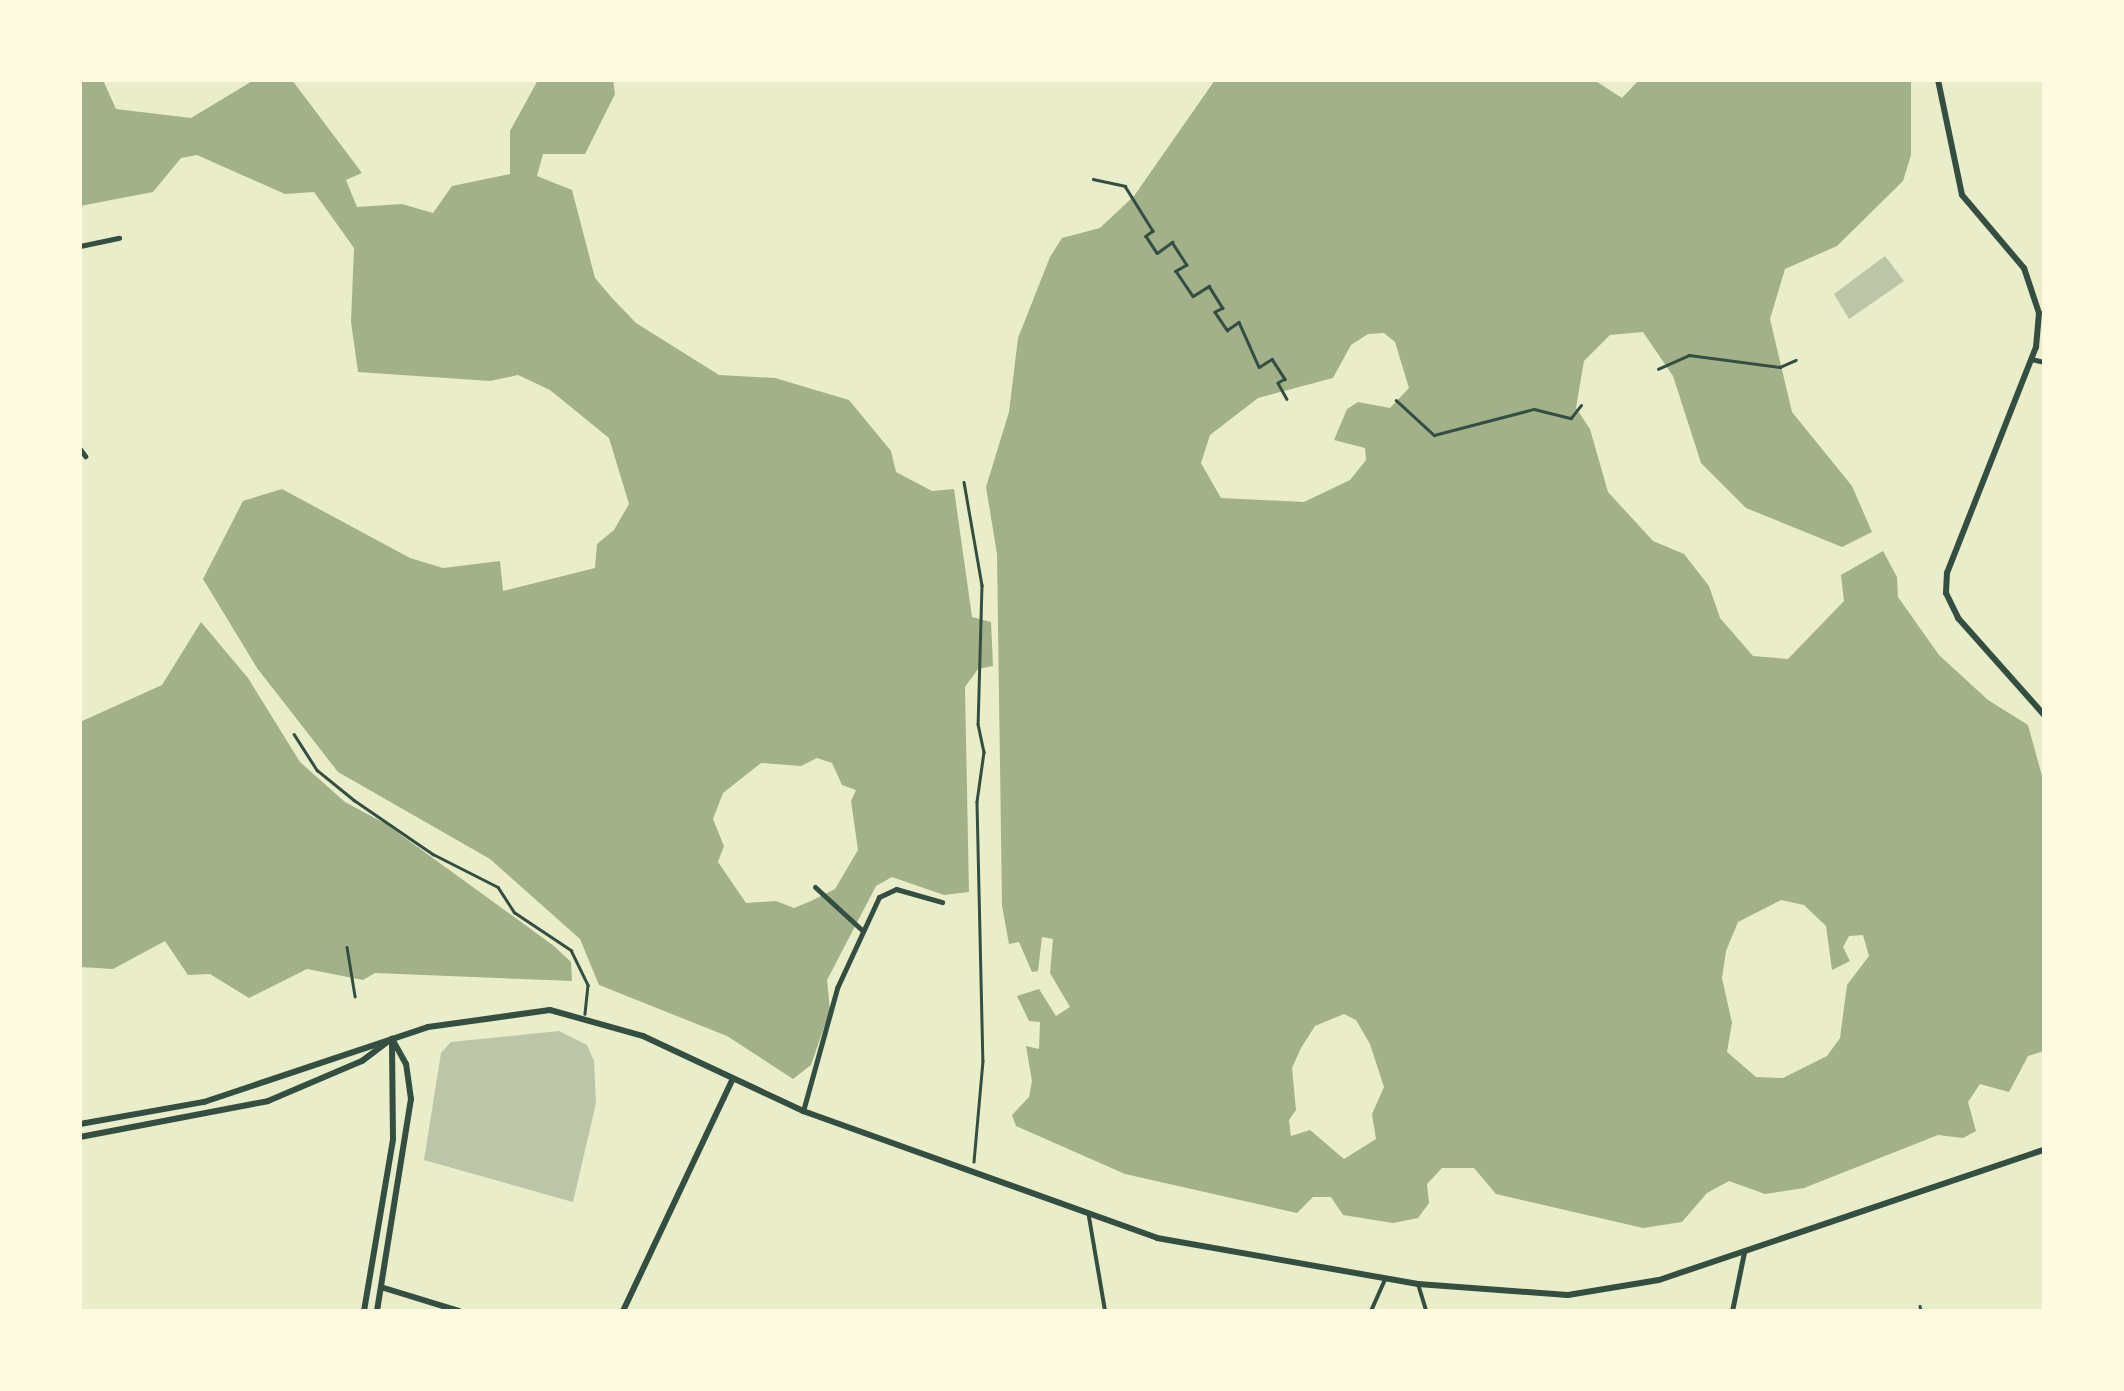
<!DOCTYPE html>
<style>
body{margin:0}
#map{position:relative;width:2124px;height:1391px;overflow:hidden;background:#e9edc9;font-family:"DM Sans",sans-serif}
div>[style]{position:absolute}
.water>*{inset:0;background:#a3b18a}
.building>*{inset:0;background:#bcc5a7}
.path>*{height:2.5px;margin:-1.25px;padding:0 1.25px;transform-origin:1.25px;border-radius:1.25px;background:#344e41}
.pedestrian>*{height:4px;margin:-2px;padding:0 2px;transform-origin:2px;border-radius:2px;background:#344e41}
.minor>*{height:5px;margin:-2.5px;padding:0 2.5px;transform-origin:2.5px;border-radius:2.5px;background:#344e41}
.tertiary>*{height:6px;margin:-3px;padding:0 3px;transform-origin:3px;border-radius:3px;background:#344e41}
.secondary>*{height:6px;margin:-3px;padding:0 3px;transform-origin:3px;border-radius:3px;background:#344e41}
span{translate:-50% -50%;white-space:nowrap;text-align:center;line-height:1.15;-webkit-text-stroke:9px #fefae0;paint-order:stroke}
.frame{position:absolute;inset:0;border:82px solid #fefae0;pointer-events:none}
</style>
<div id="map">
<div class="water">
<div style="clip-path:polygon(evenodd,80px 80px,103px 80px,116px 109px,191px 118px,254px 80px,292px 80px,362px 173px,346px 180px,357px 207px,402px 204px,433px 213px,452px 186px,510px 174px,510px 131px,538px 80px,613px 80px,615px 94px,585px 154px,543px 154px,537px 176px,572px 190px,595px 278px,612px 298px,636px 323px,719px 375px,775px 378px,849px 400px,891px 451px,896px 472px,932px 491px,954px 489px,972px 617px,991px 622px,993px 666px,978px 669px,965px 687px,969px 892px,944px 895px,892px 877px,876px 886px,827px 980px,830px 1010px,811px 1065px,793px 1079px,727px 1036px,599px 985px,580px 939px,490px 859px,338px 772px,257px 668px,203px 579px,243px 501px,282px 489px,410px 558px,443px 568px,500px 561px,503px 591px,595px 568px,597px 544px,614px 530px,629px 504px,609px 438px,550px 390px,518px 375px,490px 381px,358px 372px,351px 322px,354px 248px,314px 192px,285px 194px,197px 155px,181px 158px,153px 192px,80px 206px,80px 80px,817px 758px,832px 763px,842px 785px,856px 790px,851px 801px,858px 850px,835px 889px,811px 901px,794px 908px,776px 901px,746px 903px,718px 862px,724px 846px,713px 819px,723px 793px,761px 763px,801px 766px,817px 758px)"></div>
<div style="clip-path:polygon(evenodd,1215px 80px,1594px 80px,1622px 98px,1639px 80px,1911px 80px,1911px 155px,1903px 181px,1837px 246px,1785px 269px,1770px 319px,1792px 412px,1852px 486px,1872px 532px,1842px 547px,1746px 508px,1701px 463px,1673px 376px,1643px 332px,1610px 335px,1584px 361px,1576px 408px,1590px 429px,1608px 492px,1653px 541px,1684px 554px,1709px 586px,1720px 618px,1753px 656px,1788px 659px,1844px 601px,1841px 575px,1883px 551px,1897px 577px,1898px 597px,1939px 655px,1988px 700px,2028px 725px,2044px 783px,2044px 1051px,2028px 1056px,2009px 1092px,1980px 1084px,1968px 1102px,1976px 1131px,1963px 1138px,1938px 1135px,1804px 1188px,1765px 1194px,1729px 1181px,1707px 1193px,1682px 1222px,1643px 1228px,1496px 1194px,1474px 1168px,1442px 1168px,1427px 1184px,1429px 1203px,1418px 1218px,1393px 1223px,1343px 1215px,1331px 1197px,1313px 1197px,1297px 1213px,1125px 1174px,1016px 1126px,1012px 1115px,1029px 1097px,1032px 1081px,1026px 1046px,1039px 1049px,1040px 1022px,1029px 1021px,1017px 996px,1039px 989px,1056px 1016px,1070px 1007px,1050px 973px,1053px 939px,1042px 937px,1038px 971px,1032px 972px,1019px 942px,1009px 944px,1002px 906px,997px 554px,986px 487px,1009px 412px,1018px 338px,1050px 257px,1062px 238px,1100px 228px,1134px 196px,1215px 80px,1384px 333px,1395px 342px,1409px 388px,1390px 408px,1358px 402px,1347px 409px,1334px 440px,1365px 448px,1366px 460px,1350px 480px,1304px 502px,1221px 498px,1201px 463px,1210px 435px,1258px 398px,1333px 378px,1351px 345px,1368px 334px,1384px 333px,1215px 80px,1781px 900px,1804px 905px,1826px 926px,1832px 970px,1850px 961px,1843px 947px,1849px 936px,1863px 935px,1869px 956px,1847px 985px,1840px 1038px,1827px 1056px,1783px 1078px,1756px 1077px,1727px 1052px,1732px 1023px,1722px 978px,1726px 951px,1738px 922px,1781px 900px,1215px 80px,1344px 1014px,1356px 1020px,1370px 1044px,1384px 1087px,1372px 1114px,1376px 1139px,1344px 1159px,1310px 1130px,1291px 1136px,1289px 1120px,1296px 1110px,1292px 1068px,1301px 1048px,1315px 1026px,1344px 1014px)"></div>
<div style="clip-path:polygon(201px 622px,248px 678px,300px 762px,345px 802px,386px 824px,554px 946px,571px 962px,572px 981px,375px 973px,363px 980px,307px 969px,249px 998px,210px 974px,188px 975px,165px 941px,113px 969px,80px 967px,80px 722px,162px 685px)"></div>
</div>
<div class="building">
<div style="clip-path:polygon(1885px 256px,1904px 281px,1849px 319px,1834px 294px)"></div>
<div style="clip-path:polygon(559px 1031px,587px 1045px,594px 1061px,596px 1103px,573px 1202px,424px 1160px,441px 1053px,451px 1042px)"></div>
</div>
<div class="path">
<div style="left:1093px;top:179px;width:33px;rotate:12deg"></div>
<div style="left:1125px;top:186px;width:53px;rotate:58.1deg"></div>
<div style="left:1153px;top:231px;width:9px;rotate:144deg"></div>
<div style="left:1146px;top:236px;width:20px;rotate:57deg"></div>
<div style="left:1157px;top:253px;width:19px;rotate:-36deg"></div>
<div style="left:1172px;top:242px;width:27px;rotate:57deg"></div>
<div style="left:1187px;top:265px;width:13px;rotate:151deg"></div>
<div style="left:1176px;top:271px;width:30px;rotate:56deg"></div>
<div style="left:1193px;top:296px;width:19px;rotate:-32deg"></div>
<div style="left:1209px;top:286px;width:26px;rotate:58deg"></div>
<div style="left:1223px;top:308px;width:9px;rotate:153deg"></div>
<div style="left:1215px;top:312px;width:22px;rotate:56deg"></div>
<div style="left:1227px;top:330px;width:14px;rotate:-34deg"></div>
<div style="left:1239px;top:322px;width:49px;rotate:66deg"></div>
<div style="left:1259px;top:367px;width:15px;rotate:-32deg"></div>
<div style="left:1272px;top:359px;width:24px;rotate:57deg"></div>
<div style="left:1285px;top:379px;width:8px;rotate:150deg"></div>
<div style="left:1278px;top:383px;width:18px;rotate:61deg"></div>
<div style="left:1658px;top:369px;width:34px;rotate:-24deg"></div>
<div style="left:1689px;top:355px;width:92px;rotate:7.5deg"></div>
<div style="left:1780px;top:367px;width:17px;rotate:-24deg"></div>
<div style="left:1396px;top:400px;width:52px;rotate:42.6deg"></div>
<div style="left:1434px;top:435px;width:103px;rotate:-14.6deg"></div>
<div style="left:1534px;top:409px;width:38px;rotate:14deg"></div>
<div style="left:1571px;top:418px;width:16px;rotate:-52deg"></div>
<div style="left:964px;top:482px;width:105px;rotate:80.1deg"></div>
<div style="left:982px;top:585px;width:139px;rotate:91.6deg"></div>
<div style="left:978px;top:724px;width:29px;rotate:78deg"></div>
<div style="left:984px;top:752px;width:50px;rotate:98deg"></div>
<div style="left:977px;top:802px;width:259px;rotate:88.7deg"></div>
<div style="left:983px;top:1061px;width:101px;rotate:95.1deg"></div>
<div style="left:294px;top:734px;width:43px;rotate:57.4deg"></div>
<div style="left:317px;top:770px;width:48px;rotate:39deg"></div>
<div style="left:354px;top:800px;width:96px;rotate:34.4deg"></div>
<div style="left:433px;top:854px;width:73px;rotate:26.9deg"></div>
<div style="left:498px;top:887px;width:30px;rotate:57deg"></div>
<div style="left:514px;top:912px;width:69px;rotate:33.7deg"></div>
<div style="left:571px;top:950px;width:39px;rotate:64deg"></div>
<div style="left:588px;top:985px;width:29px;rotate:96deg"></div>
<div style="left:347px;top:947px;width:50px;rotate:80.7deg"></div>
<div style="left:1920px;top:1306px;width:5px;rotate:79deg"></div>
</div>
<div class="pedestrian">
<div style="left:1089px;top:1217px;width:95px;rotate:80.3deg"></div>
<div style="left:1418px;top:1284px;width:28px;rotate:73deg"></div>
<div style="left:1371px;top:1311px;width:35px;rotate:-66deg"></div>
</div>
<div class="minor">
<div style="left:80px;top:246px;width:40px;rotate:-12deg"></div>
<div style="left:2031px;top:359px;width:13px;rotate:13deg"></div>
<div style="left:80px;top:449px;width:9px;rotate:54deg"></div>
<div style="left:815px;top:887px;width:64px;rotate:42.5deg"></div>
<div style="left:803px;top:1111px;width:128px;rotate:-74.5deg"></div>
<div style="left:837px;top:988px;width:100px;rotate:-65.2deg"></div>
<div style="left:879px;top:897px;width:19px;rotate:-25deg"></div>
<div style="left:896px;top:889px;width:48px;rotate:15.8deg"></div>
<div style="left:1732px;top:1311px;width:60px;rotate:-78.5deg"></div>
</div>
<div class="tertiary">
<div style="left:1938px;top:80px;width:117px;rotate:78.2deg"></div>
<div style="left:1962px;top:195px;width:96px;rotate:49.7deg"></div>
<div style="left:2024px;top:268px;width:47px;rotate:71.6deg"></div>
<div style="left:2039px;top:313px;width:34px;rotate:95deg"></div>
<div style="left:2036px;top:347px;width:243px;rotate:111.5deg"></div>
<div style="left:1947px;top:573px;width:20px;rotate:93deg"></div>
<div style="left:1946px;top:593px;width:28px;rotate:64deg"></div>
<div style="left:1958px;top:618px;width:130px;rotate:48.4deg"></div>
<div style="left:384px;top:1288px;width:78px;rotate:17deg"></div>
<div style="left:364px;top:1311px;width:174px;rotate:-80.4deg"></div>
<div style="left:393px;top:1139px;width:99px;rotate:-90.6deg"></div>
<div style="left:377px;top:1311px;width:215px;rotate:-80.9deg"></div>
<div style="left:411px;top:1099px;width:35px;rotate:-98deg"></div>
<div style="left:406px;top:1064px;width:29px;rotate:-119deg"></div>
<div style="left:623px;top:1311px;width:255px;rotate:-64.7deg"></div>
</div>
<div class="secondary">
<div style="left:80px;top:1124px;width:126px;rotate:-10.1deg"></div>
<div style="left:204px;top:1102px;width:236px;rotate:-18.5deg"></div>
<div style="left:428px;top:1027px;width:123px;rotate:-7.9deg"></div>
<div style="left:550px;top:1010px;width:97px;rotate:15.6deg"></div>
<div style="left:643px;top:1036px;width:177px;rotate:25.1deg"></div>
<div style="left:803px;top:1111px;width:376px;rotate:19.7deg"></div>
<div style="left:1157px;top:1238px;width:265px;rotate:10deg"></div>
<div style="left:1418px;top:1284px;width:150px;rotate:4.2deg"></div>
<div style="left:1568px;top:1295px;width:92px;rotate:-9.4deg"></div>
<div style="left:1659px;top:1280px;width:406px;rotate:-18.7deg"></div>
<div style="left:80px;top:1137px;width:191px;rotate:-10.8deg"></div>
<div style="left:268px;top:1101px;width:102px;rotate:-23.1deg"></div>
<div style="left:362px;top:1061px;width:31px;rotate:-37deg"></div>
</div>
<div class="frame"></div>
</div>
